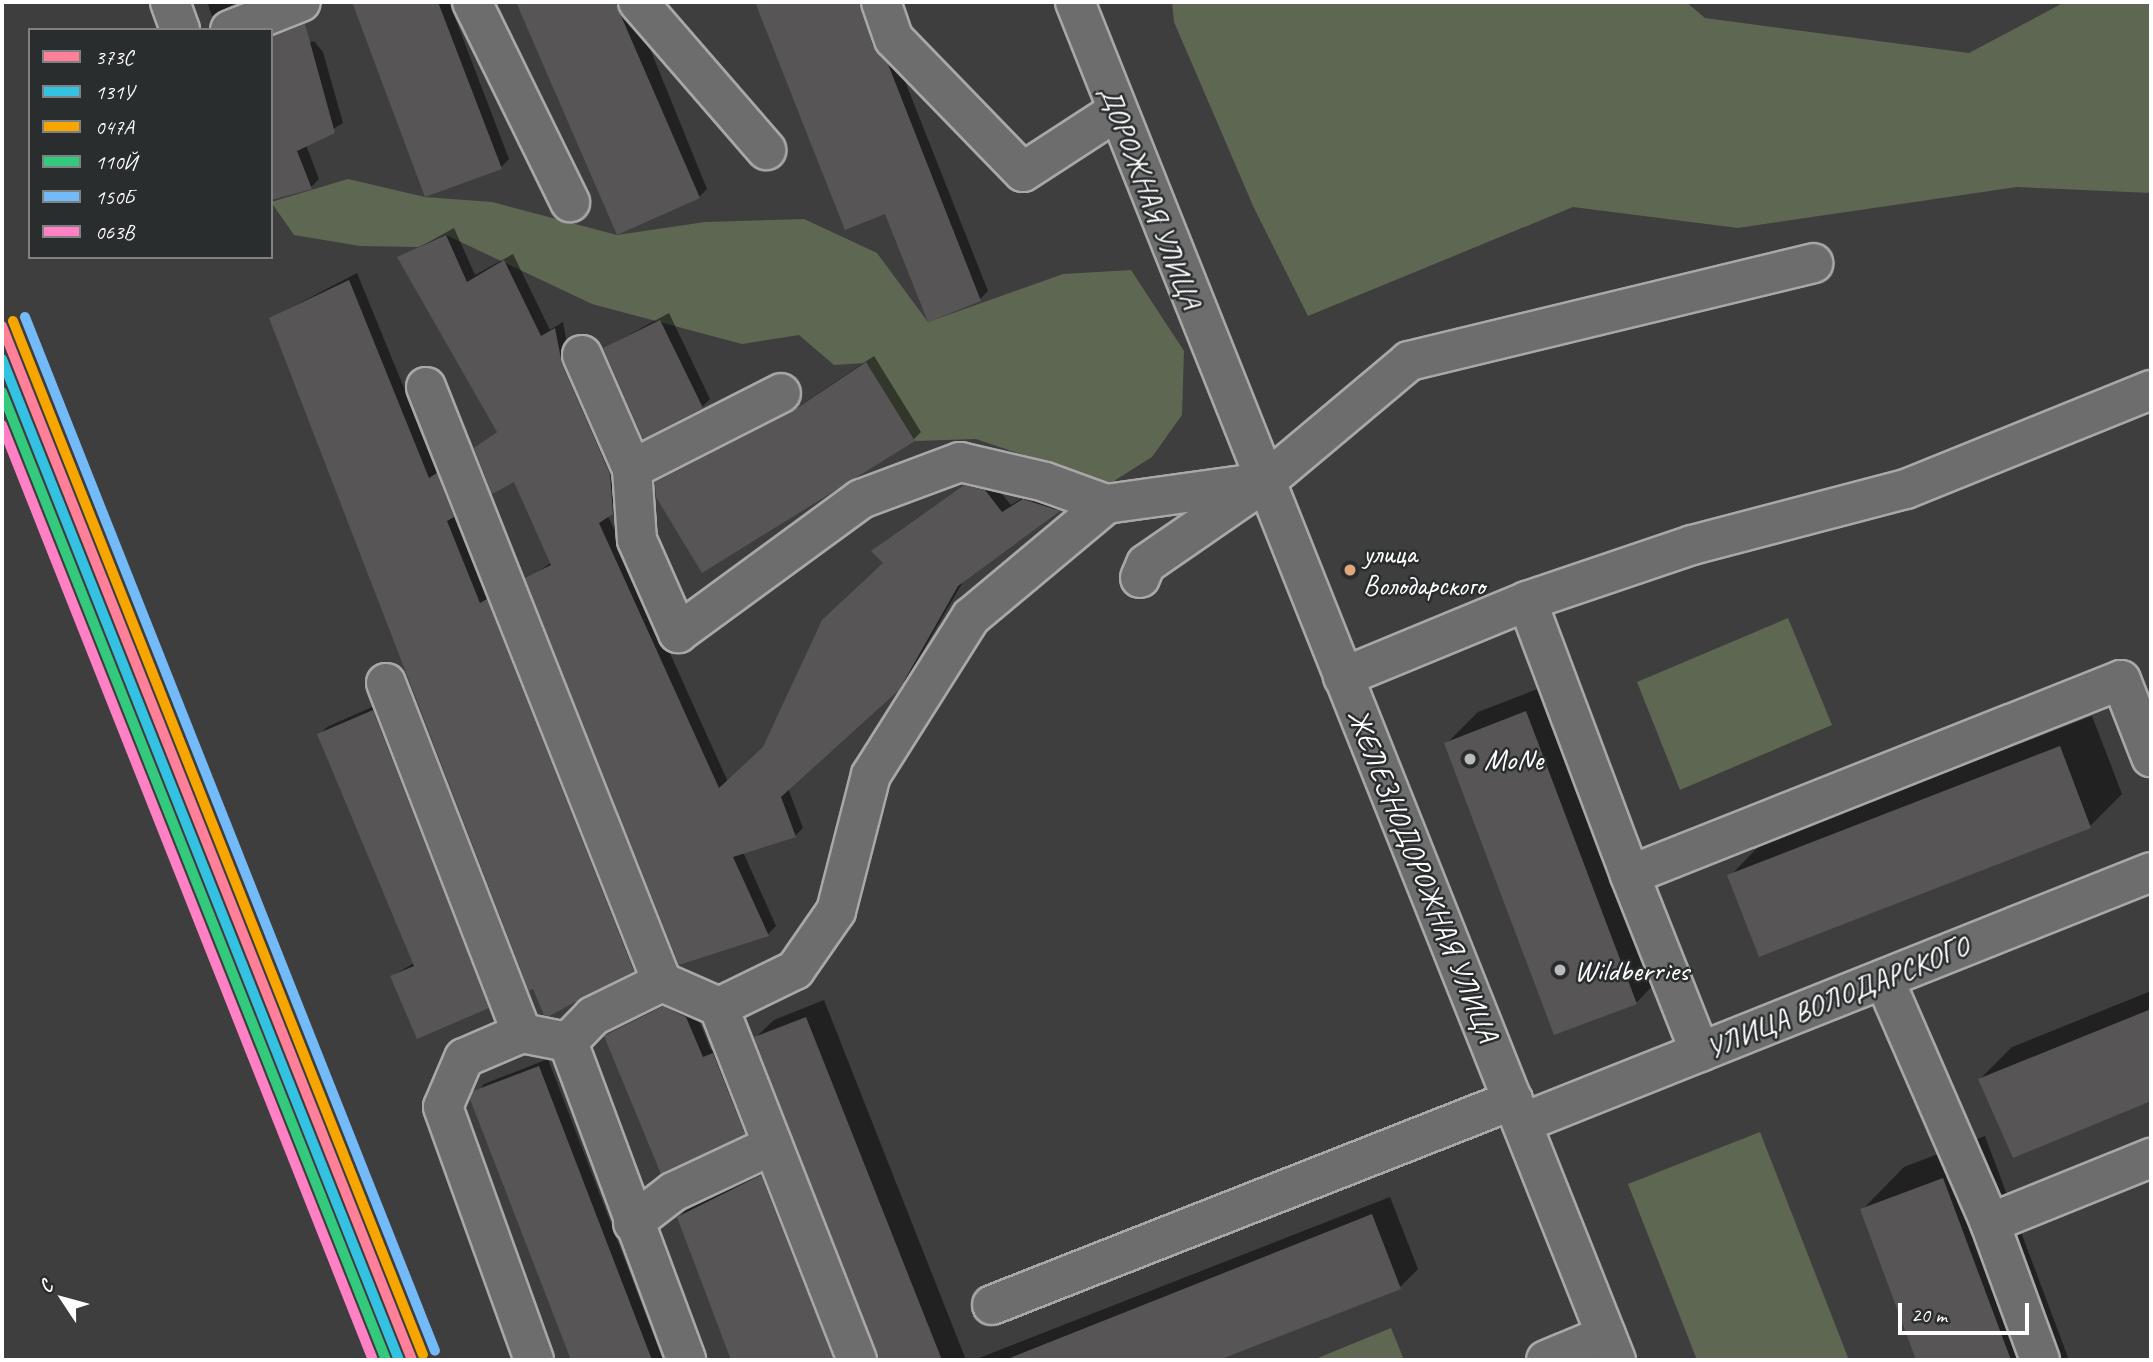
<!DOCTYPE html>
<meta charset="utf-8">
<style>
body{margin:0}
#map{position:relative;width:2153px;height:1362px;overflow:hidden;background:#3f3e3f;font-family:Caveat,sans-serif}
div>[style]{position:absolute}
.green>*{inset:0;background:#5d6751}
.shadow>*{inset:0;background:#0007}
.building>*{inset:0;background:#585557}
.roads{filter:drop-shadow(2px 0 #a9a8a9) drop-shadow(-2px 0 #a9a8a9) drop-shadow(0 2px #a9a8a9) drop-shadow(0 -2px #a9a8a9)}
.minor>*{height:38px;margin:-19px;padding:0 19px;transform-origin:19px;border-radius:19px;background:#6d6d6e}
.major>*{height:38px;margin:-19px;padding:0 19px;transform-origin:19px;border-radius:19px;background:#6d6d6e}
.rail-1>*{height:10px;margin:-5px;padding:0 5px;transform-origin:5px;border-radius:5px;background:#ff8098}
.rail-2>*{height:10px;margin:-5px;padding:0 5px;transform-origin:5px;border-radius:5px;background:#33c2e2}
.rail-3>*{height:10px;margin:-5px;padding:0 5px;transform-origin:5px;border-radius:5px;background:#f7a600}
.rail-4>*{height:10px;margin:-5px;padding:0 5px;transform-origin:5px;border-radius:5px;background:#33ca7d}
.rail-5>*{height:10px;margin:-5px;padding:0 5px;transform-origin:5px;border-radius:5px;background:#73baf8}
.rail-6>*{height:10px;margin:-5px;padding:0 5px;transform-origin:5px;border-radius:5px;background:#ff80c5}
.dots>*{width:19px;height:19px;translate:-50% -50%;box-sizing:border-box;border:4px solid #2a2d2e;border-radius:50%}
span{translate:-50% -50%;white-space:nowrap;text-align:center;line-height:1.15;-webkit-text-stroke:5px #2a2d2e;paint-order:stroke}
.bus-label{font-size:28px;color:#fff}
.left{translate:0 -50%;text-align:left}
.street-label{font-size:30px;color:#fff}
.poi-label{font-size:30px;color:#fff}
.frame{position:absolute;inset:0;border:4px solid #fff;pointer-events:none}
.legend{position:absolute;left:28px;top:28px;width:245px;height:231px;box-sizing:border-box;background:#2a2d2e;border:2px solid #7f8182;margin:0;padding:9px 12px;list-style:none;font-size:21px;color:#fff}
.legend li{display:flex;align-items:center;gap:14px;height:35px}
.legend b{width:35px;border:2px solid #7f8182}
.north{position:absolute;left:28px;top:1264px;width:70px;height:70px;-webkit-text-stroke:5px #2a2d2e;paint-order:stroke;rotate:306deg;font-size:19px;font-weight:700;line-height:28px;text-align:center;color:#fff}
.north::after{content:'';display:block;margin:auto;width:24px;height:32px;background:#fff;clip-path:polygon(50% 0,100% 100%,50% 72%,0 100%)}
.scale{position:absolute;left:1898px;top:1303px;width:131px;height:32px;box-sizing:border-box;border:4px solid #fff;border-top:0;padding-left:9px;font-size:21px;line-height:24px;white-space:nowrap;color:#fff;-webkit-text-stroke:5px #2a2d2e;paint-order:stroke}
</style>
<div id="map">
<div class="green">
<div style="clip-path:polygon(1172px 2px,1686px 2px,1705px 18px,1969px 53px,2065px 2px,2151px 2px,2151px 193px,2017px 187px,1738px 228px,1573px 207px,1308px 316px,1254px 208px,1174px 22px)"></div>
<div style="clip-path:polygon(348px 179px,425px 197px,492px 202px,617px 235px,705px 222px,804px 219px,877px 253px,928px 322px,1063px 274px,1131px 270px,1184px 351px,1182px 415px,1152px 457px,1109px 484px,976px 439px,915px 441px,866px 363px,834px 365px,799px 335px,742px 344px,592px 304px,446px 235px,418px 247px,360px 246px,294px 235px,271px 202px)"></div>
<div style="clip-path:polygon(1788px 618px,1832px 725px,1680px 790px,1637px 682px)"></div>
<div style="clip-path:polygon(1760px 1132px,1849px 1360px,1697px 1360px,1628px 1184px)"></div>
<div style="clip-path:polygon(1391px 1328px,1404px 1360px,1313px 1360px)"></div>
</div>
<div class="shadow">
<div style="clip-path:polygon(207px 2px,237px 2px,212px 16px)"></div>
<div style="clip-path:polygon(418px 2px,449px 2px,509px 159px,501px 167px,371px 20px)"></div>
<div style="clip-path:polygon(518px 2px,631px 2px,707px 189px,699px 197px,618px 232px)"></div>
<div style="clip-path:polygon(757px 2px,868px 2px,895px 56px,988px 291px,980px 299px,886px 212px,846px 228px)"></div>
<div style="clip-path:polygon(314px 41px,323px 52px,343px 123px,306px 145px,319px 179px,311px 187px,271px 199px,271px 58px)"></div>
<div style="clip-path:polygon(454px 228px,475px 275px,513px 254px,550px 330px,563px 322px,569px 355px,618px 466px,621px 504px,608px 516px,728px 782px,765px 747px,885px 563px,881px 544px,974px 478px,993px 483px,1011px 505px,1032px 492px,1066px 502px,964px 580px,906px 680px,788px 788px,803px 828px,795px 836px,743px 852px,776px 926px,768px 934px,680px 963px,528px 579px,552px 562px,514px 479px,476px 449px,498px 431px,400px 258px)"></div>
<div style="clip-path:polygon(357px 273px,438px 471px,445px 466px,461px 507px,455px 514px,488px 596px,495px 592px,641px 962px,633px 970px,271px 318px)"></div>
<div style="clip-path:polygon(669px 313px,710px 399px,702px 407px,605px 348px)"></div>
<div style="clip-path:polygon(874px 356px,921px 432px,913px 440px,657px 483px,801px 405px)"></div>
<div style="clip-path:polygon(1558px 681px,1667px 971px,1636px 1003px,1446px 744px,1478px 712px)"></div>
<div style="clip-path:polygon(381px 703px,496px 998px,488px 1006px,392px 976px,414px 963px,319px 735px,327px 727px)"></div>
<div style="clip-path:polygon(2092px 716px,2122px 794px,2090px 826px,1730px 876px,1761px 844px)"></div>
<div style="clip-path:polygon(2151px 991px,2151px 1099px,2013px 1156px,1980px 1079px,2012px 1047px)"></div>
<div style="clip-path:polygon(672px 999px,694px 1009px,711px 1050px,722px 1046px,752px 1124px,744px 1132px,606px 1037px)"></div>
<div style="clip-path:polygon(824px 1000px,966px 1360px,878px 1360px,879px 1352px,756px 1037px,774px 1020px)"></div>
<div style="clip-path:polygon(548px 1059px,663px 1360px,572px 1360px,472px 1099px,484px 1084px)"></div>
<div style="clip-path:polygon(1985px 1136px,2069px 1360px,1918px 1360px,1862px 1210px,1904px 1167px)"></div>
<div style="clip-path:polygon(779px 1158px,867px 1360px,733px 1360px,679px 1217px,697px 1199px)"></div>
<div style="clip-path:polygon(1390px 1197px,1418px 1269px,1400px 1287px,1214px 1360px,974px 1360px)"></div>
</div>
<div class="building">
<div style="clip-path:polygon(352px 2px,438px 2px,502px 169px,425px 197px)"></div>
<div style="clip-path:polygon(516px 2px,615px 2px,700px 198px,617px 235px)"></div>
<div style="clip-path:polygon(755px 2px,860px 2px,873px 46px,888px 64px,981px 301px,928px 322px,885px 214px,845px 230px)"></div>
<div style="clip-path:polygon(305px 24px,335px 133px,297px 151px,312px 189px,271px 200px,271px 37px)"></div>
<div style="clip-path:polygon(446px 235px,467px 282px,504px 260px,541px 336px,555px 328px,562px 364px,610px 474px,613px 514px,599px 523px,719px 788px,763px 747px,822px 620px,883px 563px,871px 551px,964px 485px,985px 490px,1002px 512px,1023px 499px,1060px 511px,958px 586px,899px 690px,781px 797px,796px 837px,733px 857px,769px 936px,679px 965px,525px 578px,551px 565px,514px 482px,492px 494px,474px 448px,497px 432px,397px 257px)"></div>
<div style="clip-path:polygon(349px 280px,429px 478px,437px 473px,454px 517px,447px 521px,480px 603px,487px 599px,634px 971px,549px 1016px,544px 1015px,533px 989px,529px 991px,269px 318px)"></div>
<div style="clip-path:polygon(660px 320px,703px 408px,643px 439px,603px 348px)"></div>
<div style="clip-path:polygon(866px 362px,915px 441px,702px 573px,656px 497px,655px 482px,791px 412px)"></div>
<div style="clip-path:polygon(373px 710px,489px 1008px,417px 1039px,390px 976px,414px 966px,317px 734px)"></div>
<div style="clip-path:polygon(1526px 711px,1637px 1004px,1554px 1035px,1444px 743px)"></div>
<div style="clip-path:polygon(2060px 746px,2091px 828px,1759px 957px,1727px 875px)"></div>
<div style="clip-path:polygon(663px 1006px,686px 1017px,703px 1057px,713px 1053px,745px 1134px,661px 1174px,604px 1036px)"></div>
<div style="clip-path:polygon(2151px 1009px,2151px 1101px,2013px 1158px,1978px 1079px)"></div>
<div style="clip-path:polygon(806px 1017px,942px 1360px,878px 1360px,754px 1037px)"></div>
<div style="clip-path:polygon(539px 1066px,652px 1360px,571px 1360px,470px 1099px,473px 1091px)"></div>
<div style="clip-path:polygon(761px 1175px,834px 1360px,731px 1360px,677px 1217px)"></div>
<div style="clip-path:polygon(1943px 1178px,2011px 1360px,1916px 1360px,1860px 1209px)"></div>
<div style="clip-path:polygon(1372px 1214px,1401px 1289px,1219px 1360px,1005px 1360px)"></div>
</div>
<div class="roads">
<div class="minor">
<div style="left:170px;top:2px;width:30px;rotate:70deg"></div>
<div style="left:472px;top:2px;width:223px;rotate:63.9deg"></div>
<div style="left:638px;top:2px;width:196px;rotate:49.1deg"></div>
<div style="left:881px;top:2px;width:39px;rotate:71deg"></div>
<div style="left:894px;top:39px;width:185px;rotate:45.9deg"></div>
<div style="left:1023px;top:172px;width:112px;rotate:-33deg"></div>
<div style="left:230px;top:30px;width:76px;rotate:-21.5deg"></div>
<div style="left:582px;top:355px;width:124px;rotate:66.3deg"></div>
<div style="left:632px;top:469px;width:71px;rotate:86deg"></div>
<div style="left:637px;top:540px;width:102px;rotate:66.2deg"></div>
<div style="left:678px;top:633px;width:227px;rotate:-36.2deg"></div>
<div style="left:861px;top:499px;width:106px;rotate:-20.5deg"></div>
<div style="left:960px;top:462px;width:87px;rotate:13.2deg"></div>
<div style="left:1045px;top:482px;width:65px;rotate:19.8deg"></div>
<div style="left:1106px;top:504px;width:161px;rotate:-7.9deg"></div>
<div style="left:426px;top:387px;width:640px;rotate:68.36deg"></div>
<div style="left:662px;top:982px;width:62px;rotate:23.7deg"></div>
<div style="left:632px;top:469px;width:167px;rotate:-27deg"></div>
<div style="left:1140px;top:578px;width:15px;rotate:-67deg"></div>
<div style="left:1146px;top:564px;width:145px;rotate:-34.6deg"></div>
<div style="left:1265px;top:482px;width:188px;rotate:-40deg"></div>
<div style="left:1409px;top:361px;width:416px;rotate:-13.6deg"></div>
<div style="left:1527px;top:601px;width:174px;rotate:-18.7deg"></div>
<div style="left:1692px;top:545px;width:221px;rotate:-14.7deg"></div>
<div style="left:1906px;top:489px;width:264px;rotate:-22deg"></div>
<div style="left:1343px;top:677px;width:199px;rotate:-22.4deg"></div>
<div style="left:1527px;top:601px;width:293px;rotate:69.4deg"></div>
<div style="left:386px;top:683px;width:375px;rotate:68.8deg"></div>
<div style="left:522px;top:1033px;width:47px;rotate:11.1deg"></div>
<div style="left:568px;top:1042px;width:36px;rotate:-46deg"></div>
<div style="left:593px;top:1016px;width:77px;rotate:-26.2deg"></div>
<div style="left:1884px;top:979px;width:266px;rotate:66.5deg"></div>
<div style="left:522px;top:1033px;width:63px;rotate:156.7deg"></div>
<div style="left:464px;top:1058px;width:53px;rotate:113.2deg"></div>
<div style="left:443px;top:1107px;width:269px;rotate:70.2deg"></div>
<div style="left:568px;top:1042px;width:339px;rotate:69.6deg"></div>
<div style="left:1700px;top:1052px;width:190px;rotate:-111.6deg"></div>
<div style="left:1630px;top:875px;width:528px;rotate:-21.66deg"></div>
<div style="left:2121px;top:680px;width:83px;rotate:68.7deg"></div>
<div style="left:1522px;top:1123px;width:677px;rotate:-21.75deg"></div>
<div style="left:633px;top:1223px;width:51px;rotate:-37.8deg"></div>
<div style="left:673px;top:1192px;width:110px;rotate:-25.2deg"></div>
<div style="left:992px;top:1305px;width:560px;rotate:-21.48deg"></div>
<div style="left:857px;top:1360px;width:379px;rotate:-111.4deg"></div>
<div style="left:719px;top:1007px;width:85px;rotate:-26deg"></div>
<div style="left:795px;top:970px;width:72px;rotate:-55.2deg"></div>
<div style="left:836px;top:911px;width:140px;rotate:-75.6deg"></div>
<div style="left:871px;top:775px;width:187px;rotate:-57.7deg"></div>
<div style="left:971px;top:617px;width:176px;rotate:-39.9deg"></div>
<div style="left:1546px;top:1360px;width:65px;rotate:-22.6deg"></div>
<div style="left:2040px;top:1360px;width:146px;rotate:-110.1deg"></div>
<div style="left:1990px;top:1223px;width:174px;rotate:-22deg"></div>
</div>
<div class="major">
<div style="left:1075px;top:2px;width:1462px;rotate:68.28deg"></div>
</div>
</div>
<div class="rail-1">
<div style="left:2px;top:326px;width:1112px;rotate:68.37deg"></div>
</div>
<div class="rail-2">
<div style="left:2px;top:359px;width:1077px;rotate:68.37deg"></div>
</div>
<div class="rail-3">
<div style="left:13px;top:321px;width:1112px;rotate:68.37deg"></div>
</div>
<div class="rail-4">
<div style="left:2px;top:392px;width:1041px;rotate:68.36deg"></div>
</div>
<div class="rail-5">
<div style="left:25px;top:317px;width:1112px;rotate:68.37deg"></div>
</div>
<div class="rail-6">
<div style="left:2px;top:425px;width:1006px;rotate:68.36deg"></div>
</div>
<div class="dots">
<div style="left:1350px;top:570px;background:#dfa77e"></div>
<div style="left:1470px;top:759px;background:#bcbbbc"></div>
<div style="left:1560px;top:970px;background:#bcbbbc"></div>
</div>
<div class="bus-label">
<span class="left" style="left:1363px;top:570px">улица<br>Володарского</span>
</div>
<div class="street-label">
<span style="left:1151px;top:197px;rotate:69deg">ДОРОЖНАЯ УЛИЦА</span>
<span style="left:1423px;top:875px;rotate:68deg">ЖЕЛЕЗНОДОРОЖНАЯ УЛИЦА</span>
<span style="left:1837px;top:997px;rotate:-22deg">УЛИЦА ВОЛОДАРСКОГО</span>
</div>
<div class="poi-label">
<span class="left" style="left:1484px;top:759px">MoNe</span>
<span class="left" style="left:1574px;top:970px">Wildberries</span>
</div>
<div class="frame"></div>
<ul class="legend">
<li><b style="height:9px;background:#ff8098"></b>373C</li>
<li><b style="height:9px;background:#33c2e2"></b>131У</li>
<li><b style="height:9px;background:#f7a600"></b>047А</li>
<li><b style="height:9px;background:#33ca7d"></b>110Й</li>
<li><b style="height:9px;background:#73baf8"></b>150Б</li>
<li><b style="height:9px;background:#ff80c5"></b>063В</li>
</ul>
<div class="north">С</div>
<div class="scale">20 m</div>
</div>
